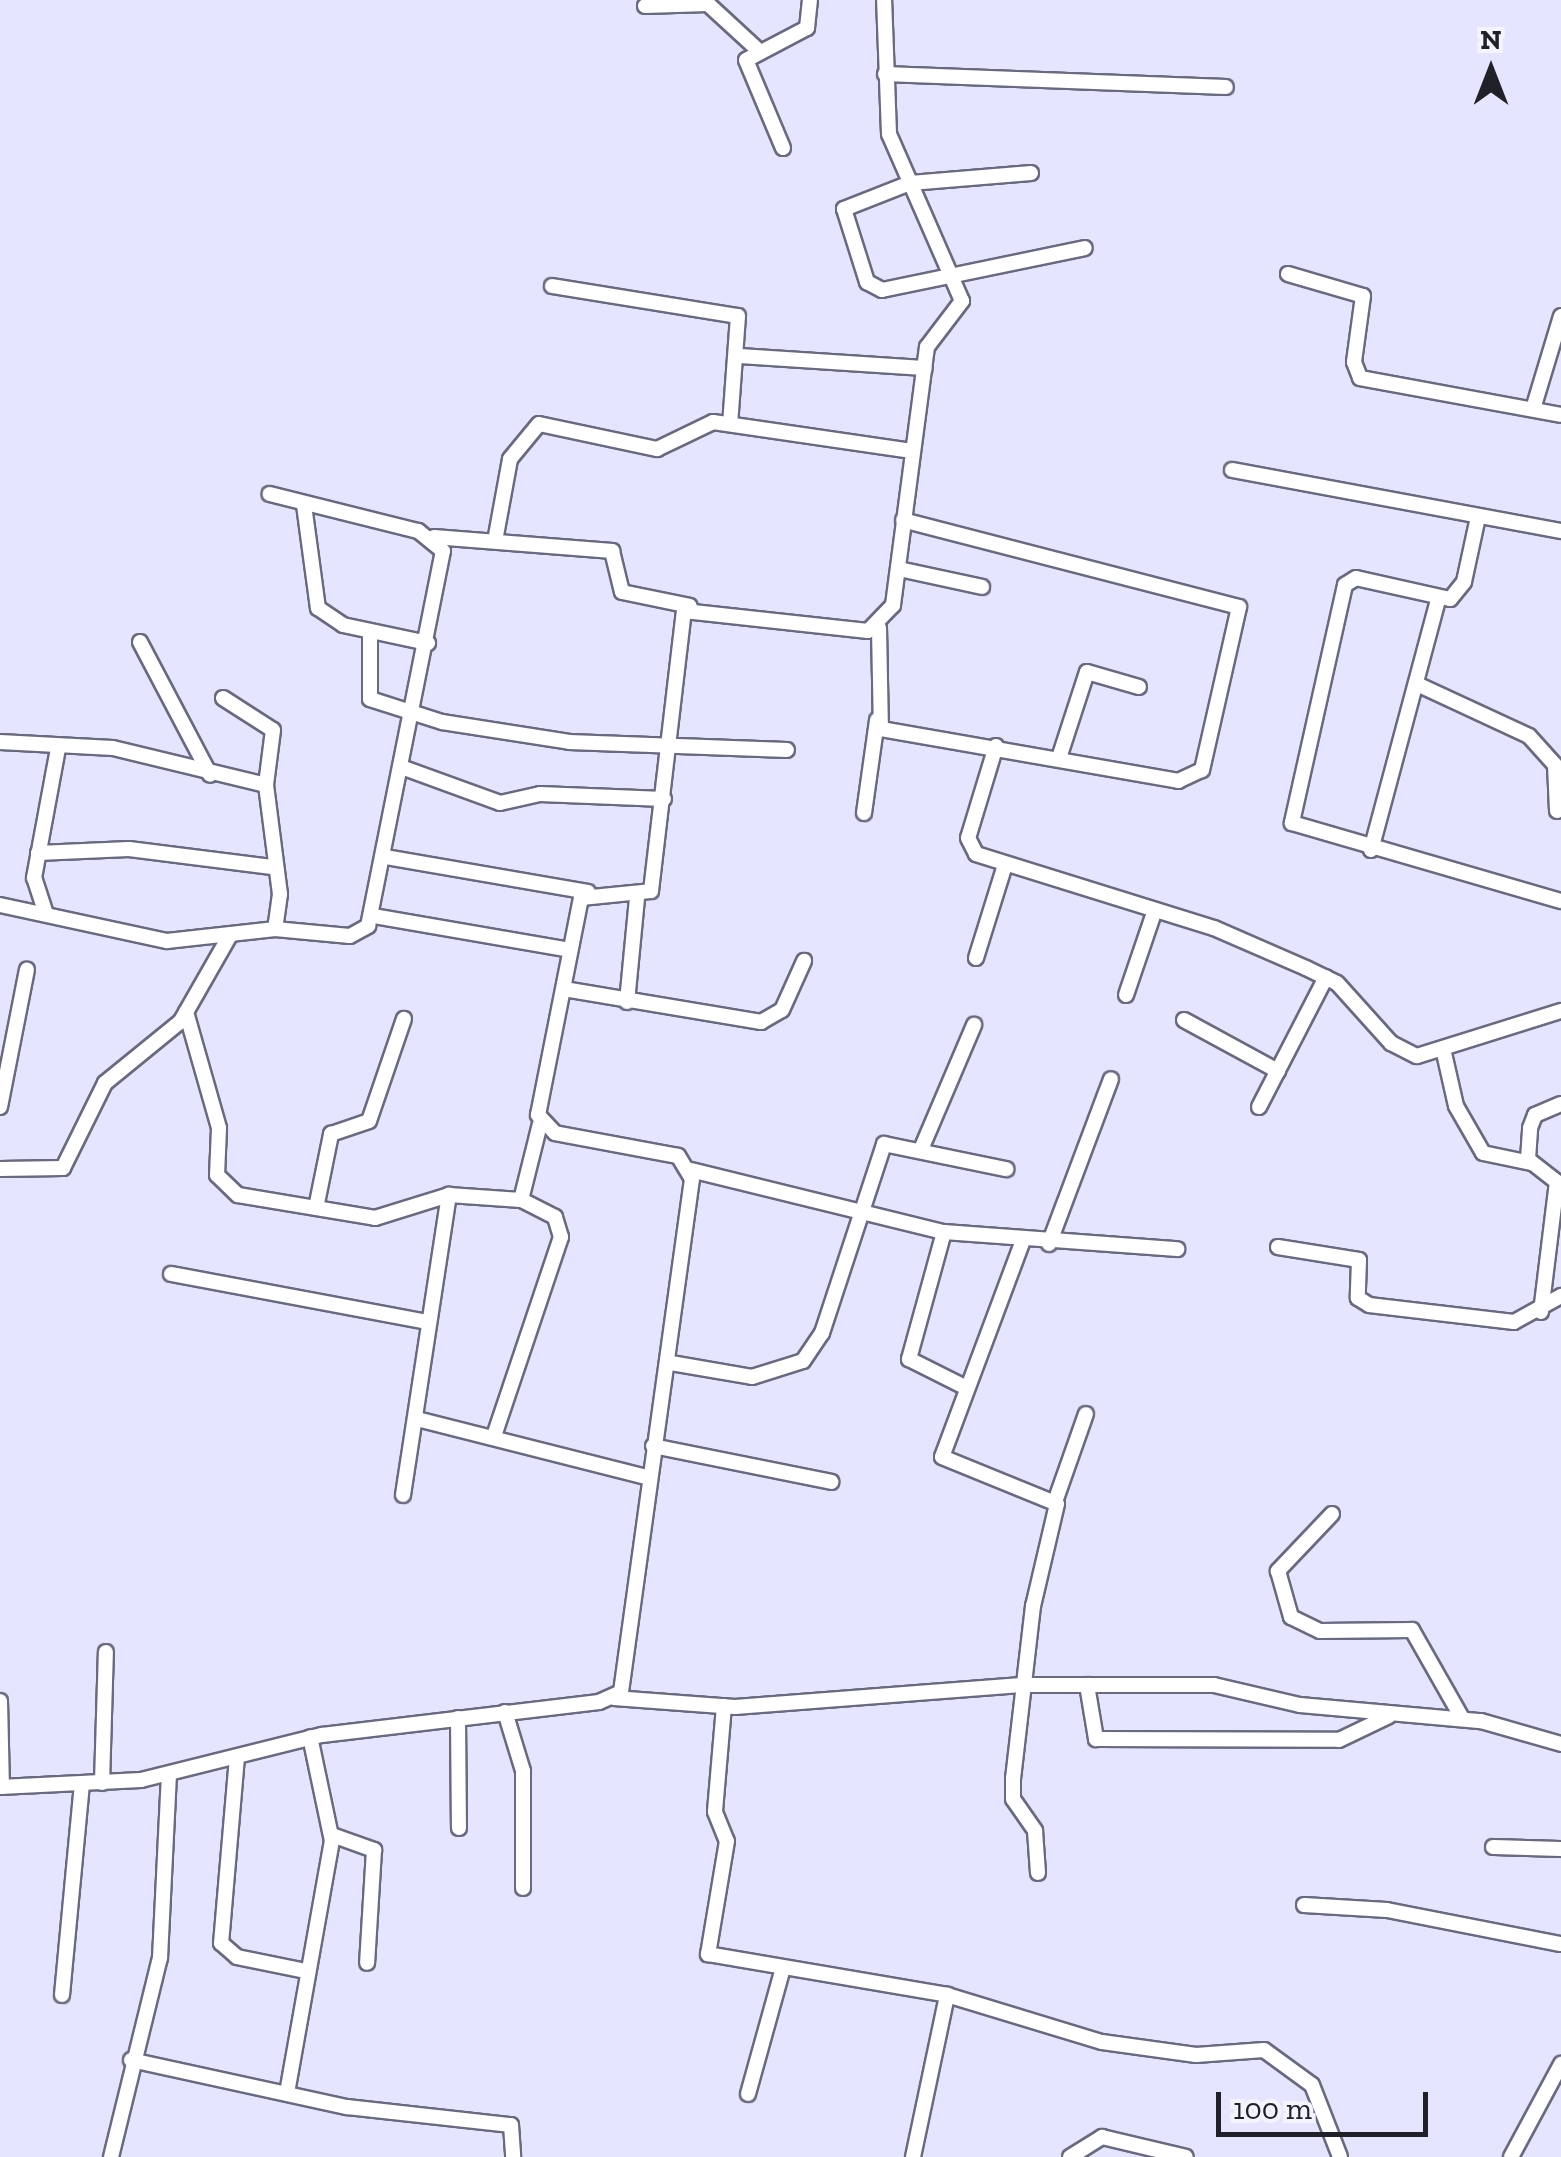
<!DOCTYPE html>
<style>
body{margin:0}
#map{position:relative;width:1561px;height:2157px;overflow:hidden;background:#e5e5ff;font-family:"Zilla Slab",serif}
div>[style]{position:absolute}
.roads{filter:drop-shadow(2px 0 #69697f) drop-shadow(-2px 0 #69697f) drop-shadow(0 2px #69697f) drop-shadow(0 -2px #69697f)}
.street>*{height:14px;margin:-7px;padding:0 7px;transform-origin:7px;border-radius:7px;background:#fff}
span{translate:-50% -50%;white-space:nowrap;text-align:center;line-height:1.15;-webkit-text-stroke:9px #f4f4ff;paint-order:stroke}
.north{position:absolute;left:1441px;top:20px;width:100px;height:100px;-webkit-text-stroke:8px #f4f4ff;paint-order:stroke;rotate:0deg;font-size:28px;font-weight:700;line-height:40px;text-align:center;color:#202029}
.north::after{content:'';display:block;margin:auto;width:35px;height:45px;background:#202029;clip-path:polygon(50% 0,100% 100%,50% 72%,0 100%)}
.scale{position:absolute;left:1216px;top:2092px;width:212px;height:45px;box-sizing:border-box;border:5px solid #202029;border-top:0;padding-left:12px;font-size:30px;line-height:35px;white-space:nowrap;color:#202029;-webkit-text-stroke:8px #f4f4ff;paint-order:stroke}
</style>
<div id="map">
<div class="roads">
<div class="street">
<div style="left:645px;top:6px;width:63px;rotate:-1.8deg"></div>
<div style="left:708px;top:4px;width:67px;rotate:42.6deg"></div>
<div style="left:885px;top:74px;width:341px;rotate:2.2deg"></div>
<div style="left:783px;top:148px;width:95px;rotate:-112.8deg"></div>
<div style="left:746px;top:60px;width:69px;rotate:-27.7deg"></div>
<div style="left:807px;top:28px;width:28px;rotate:-84deg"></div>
<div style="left:1031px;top:173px;width:121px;rotate:175.3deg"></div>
<div style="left:910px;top:183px;width:71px;rotate:158.5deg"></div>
<div style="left:844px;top:209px;width:77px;rotate:72.5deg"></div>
<div style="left:867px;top:282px;width:17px;rotate:28deg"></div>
<div style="left:882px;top:290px;width:207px;rotate:-11.7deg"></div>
<div style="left:1288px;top:274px;width:78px;rotate:16.3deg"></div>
<div style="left:1363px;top:296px;width:67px;rotate:97.8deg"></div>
<div style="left:1354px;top:362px;width:17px;rotate:69deg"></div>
<div style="left:1360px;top:378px;width:204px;rotate:10.4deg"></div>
<div style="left:552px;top:286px;width:188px;rotate:9.2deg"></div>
<div style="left:738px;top:316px;width:108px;rotate:94.2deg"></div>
<div style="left:739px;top:356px;width:186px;rotate:3.7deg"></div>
<div style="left:1533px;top:409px;width:97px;rotate:-73.2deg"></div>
<div style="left:1232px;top:470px;width:335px;rotate:10.5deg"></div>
<div style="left:304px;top:505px;width:104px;rotate:82.3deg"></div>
<div style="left:318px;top:608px;width:30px;rotate:34deg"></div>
<div style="left:343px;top:625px;width:87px;rotate:12deg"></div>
<div style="left:1478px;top:517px;width:66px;rotate:102.2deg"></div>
<div style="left:1464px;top:582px;width:22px;rotate:129deg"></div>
<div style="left:1450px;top:599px;width:96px;rotate:-167.4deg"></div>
<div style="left:1356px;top:578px;width:13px;rotate:148deg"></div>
<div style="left:1345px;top:585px;width:244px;rotate:102.6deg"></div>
<div style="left:1292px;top:823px;width:280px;rotate:16.2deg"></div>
<div style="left:434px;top:537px;width:179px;rotate:4.5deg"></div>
<div style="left:612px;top:551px;width:42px;rotate:76.3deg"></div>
<div style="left:622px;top:592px;width:69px;rotate:11.6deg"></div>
<div style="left:495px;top:541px;width:83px;rotate:-79.6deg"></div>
<div style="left:510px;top:459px;width:45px;rotate:-50.4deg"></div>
<div style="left:539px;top:424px;width:121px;rotate:12deg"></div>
<div style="left:657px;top:449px;width:62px;rotate:-25.7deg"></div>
<div style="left:713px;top:422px;width:201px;rotate:8.3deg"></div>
<div style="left:899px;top:569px;width:85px;rotate:12.2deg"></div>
<div style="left:879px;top:628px;width:101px;rotate:88.9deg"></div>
<div style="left:881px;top:729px;width:302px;rotate:9.9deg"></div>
<div style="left:1178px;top:781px;width:26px;rotate:-25deg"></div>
<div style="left:1202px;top:770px;width:167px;rotate:-77.2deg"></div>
<div style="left:1239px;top:607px;width:347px;rotate:-165.5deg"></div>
<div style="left:370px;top:631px;width:68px;rotate:90deg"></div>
<div style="left:370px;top:699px;width:76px;rotate:17.7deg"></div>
<div style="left:442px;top:722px;width:129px;rotate:8.9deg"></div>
<div style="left:569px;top:742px;width:218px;rotate:2.1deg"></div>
<div style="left:140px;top:642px;width:150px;rotate:62.2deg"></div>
<div style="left:1419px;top:685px;width:121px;rotate:24.9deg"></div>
<div style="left:1529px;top:736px;width:39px;rotate:48deg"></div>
<div style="left:1555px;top:765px;width:46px;rotate:87.5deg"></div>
<div style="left:223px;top:698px;width:59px;rotate:32.6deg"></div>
<div style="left:273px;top:730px;width:55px;rotate:97.3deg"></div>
<div style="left:266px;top:785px;width:110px;rotate:82.7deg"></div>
<div style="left:280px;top:894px;width:35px;rotate:98deg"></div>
<div style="left:0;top:742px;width:113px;rotate:3deg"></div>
<div style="left:113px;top:748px;width:157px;rotate:13.6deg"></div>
<div style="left:996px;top:746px;width:96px;rotate:106.9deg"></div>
<div style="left:968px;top:838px;width:18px;rotate:63deg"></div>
<div style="left:976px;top:854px;width:249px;rotate:17.3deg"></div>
<div style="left:1214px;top:928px;width:100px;rotate:23.5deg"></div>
<div style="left:1306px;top:968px;width:34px;rotate:26deg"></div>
<div style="left:1337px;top:983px;width:81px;rotate:48deg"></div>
<div style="left:1391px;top:1043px;width:29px;rotate:27deg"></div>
<div style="left:1417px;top:1056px;width:151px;rotate:-17.4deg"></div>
<div style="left:1060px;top:755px;width:87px;rotate:-72deg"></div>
<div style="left:1087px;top:672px;width:54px;rotate:16.1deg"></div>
<div style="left:404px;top:768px;width:102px;rotate:20deg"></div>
<div style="left:500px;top:803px;width:41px;rotate:-12.7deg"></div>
<div style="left:540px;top:794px;width:124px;rotate:2.3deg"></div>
<div style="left:864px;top:813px;width:94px;rotate:-82deg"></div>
<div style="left:1371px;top:850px;width:259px;rotate:-75deg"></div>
<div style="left:38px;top:853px;width:91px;rotate:-2.5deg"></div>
<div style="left:129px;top:849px;width:144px;rotate:7.2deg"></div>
<div style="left:386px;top:857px;width:205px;rotate:9.8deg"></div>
<div style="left:0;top:905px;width:171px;rotate:12.2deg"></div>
<div style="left:167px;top:941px;width:109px;rotate:-6.3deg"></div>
<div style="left:275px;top:929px;width:75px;rotate:5.3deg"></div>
<div style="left:350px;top:936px;width:21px;rotate:-29deg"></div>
<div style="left:368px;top:926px;width:382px;rotate:-78.7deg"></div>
<div style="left:443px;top:551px;width:32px;rotate:-141deg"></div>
<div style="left:418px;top:531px;width:153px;rotate:-166deg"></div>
<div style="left:45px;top:911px;width:35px;rotate:-108deg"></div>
<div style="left:34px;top:878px;width:131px;rotate:-79.5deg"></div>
<div style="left:374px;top:916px;width:199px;rotate:9.8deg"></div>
<div style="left:976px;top:958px;width:97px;rotate:-72.7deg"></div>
<div style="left:564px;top:989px;width:200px;rotate:9.5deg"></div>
<div style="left:761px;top:1022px;width:24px;rotate:-30deg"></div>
<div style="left:782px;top:1010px;width:54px;rotate:-65.8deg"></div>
<div style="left:1126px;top:995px;width:90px;rotate:-71.2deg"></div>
<div style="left:627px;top:1002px;width:104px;rotate:-84.5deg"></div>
<div style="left:186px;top:1012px;width:121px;rotate:74.1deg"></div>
<div style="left:219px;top:1128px;width:47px;rotate:92.4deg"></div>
<div style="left:217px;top:1175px;width:29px;rotate:44deg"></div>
<div style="left:238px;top:1195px;width:139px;rotate:9.5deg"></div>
<div style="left:375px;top:1218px;width:77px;rotate:-17.3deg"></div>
<div style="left:449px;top:1195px;width:72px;rotate:4deg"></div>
<div style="left:521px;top:1200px;width:78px;rotate:-76deg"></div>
<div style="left:1184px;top:1020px;width:107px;rotate:28.5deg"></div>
<div style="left:1444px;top:1053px;width:54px;rotate:77.2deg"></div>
<div style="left:1456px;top:1106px;width:54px;rotate:60.1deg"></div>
<div style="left:1483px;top:1153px;width:49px;rotate:11.8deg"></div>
<div style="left:0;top:1107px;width:140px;rotate:-78.9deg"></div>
<div style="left:1259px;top:1107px;width:146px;rotate:-62.7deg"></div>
<div style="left:922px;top:1147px;width:133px;rotate:-66.9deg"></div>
<div style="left:0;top:1169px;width:63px;rotate:-0.9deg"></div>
<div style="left:63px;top:1168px;width:95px;rotate:-63.7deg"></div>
<div style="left:105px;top:1083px;width:98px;rotate:-39.2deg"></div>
<div style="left:181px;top:1021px;width:99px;rotate:-60.3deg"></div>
<div style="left:691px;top:1170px;width:260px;rotate:13.8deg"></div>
<div style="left:944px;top:1232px;width:234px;rotate:4.2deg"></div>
<div style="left:316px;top:1208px;width:76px;rotate:-78.5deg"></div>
<div style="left:331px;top:1134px;width:40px;rotate:-18.9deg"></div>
<div style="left:369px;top:1121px;width:108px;rotate:-71.1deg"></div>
<div style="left:944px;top:1232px;width:132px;rotate:105.4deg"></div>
<div style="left:909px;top:1359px;width:63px;rotate:26.6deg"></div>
<div style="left:1022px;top:1243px;width:228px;rotate:110.5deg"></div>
<div style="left:942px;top:1457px;width:124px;rotate:22.2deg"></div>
<div style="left:1057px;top:1504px;width:105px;rotate:103.2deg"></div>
<div style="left:1033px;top:1606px;width:173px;rotate:96.6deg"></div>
<div style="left:1013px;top:1778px;width:21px;rotate:90deg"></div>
<div style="left:1013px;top:1799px;width:39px;rotate:55deg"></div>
<div style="left:1035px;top:1831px;width:42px;rotate:85.9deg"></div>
<div style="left:1049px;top:1244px;width:176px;rotate:-69.4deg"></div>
<div style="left:1278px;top:1247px;width:82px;rotate:9.1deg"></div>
<div style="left:1359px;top:1260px;width:38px;rotate:92deg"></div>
<div style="left:1358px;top:1298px;width:13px;rotate:32deg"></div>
<div style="left:1369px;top:1305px;width:146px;rotate:6.7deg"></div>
<div style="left:1514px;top:1322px;width:54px;rotate:-29deg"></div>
<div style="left:171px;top:1274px;width:260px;rotate:10.6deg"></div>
<div style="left:1541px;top:1312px;width:131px;rotate:-83deg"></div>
<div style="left:1557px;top:1182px;width:37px;rotate:-142deg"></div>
<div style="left:1528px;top:1159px;width:31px;rotate:-86deg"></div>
<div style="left:1530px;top:1128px;width:14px;rotate:-69deg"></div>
<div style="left:1535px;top:1115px;width:28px;rotate:-23deg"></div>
<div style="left:671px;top:1363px;width:82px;rotate:9.8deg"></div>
<div style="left:752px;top:1377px;width:53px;rotate:-17.4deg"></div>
<div style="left:803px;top:1361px;width:34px;rotate:-56deg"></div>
<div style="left:822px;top:1333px;width:199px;rotate:-71.8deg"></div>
<div style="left:884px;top:1144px;width:125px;rotate:11.6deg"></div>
<div style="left:417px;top:1419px;width:237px;rotate:14.2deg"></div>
<div style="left:494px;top:1436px;width:210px;rotate:-71.4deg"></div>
<div style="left:561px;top:1237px;width:21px;rotate:-107deg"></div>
<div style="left:555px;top:1217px;width:38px;rotate:-153deg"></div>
<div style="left:653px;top:1446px;width:182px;rotate:11.4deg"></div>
<div style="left:403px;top:1495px;width:304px;rotate:-81.3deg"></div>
<div style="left:1056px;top:1499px;width:90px;rotate:-70.6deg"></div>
<div style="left:1332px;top:1514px;width:79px;rotate:133.5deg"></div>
<div style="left:1278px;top:1571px;width:48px;rotate:74.2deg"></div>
<div style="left:1291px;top:1617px;width:32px;rotate:26deg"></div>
<div style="left:1320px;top:1631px;width:92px;rotate:-0.6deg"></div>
<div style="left:1412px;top:1630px;width:101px;rotate:60.4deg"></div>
<div style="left:1087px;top:1685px;width:55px;rotate:80.5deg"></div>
<div style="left:1096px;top:1739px;width:243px;rotate:0.2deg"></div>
<div style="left:1339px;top:1740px;width:55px;rotate:-25.6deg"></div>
<div style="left:614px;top:1698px;width:121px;rotate:4.3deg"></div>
<div style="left:735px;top:1707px;width:287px;rotate:-4.4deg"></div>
<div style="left:1021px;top:1685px;width:193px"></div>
<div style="left:1214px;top:1685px;width:88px;rotate:13.1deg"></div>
<div style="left:1300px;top:1705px;width:182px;rotate:5.1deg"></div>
<div style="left:1481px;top:1721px;width:83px;rotate:16deg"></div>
<div style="left:0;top:1701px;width:86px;rotate:88.7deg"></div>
<div style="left:724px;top:1706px;width:106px;rotate:94.9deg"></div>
<div style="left:715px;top:1812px;width:31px;rotate:68deg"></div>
<div style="left:727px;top:1841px;width:115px;rotate:99.5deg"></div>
<div style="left:708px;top:1954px;width:242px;rotate:9.7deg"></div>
<div style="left:947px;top:1995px;width:162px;rotate:16.9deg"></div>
<div style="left:1102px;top:2042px;width:95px;rotate:7.9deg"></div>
<div style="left:1196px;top:2055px;width:68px;rotate:-4.2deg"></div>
<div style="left:1264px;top:2050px;width:59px;rotate:36.1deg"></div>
<div style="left:1312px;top:2085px;width:77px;rotate:68.7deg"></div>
<div style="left:505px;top:1712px;width:62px;rotate:73deg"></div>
<div style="left:523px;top:1771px;width:117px;rotate:90deg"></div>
<div style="left:458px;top:1718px;width:110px;rotate:89.5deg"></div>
<div style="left:237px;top:1757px;width:187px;rotate:94.9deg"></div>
<div style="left:221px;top:1943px;width:21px;rotate:41deg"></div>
<div style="left:237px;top:1957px;width:70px;rotate:11.5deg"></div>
<div style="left:102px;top:1783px;width:131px;rotate:-88.3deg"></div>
<div style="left:0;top:1787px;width:141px;rotate:-2.8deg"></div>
<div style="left:141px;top:1780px;width:187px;rotate:-14deg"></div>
<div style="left:322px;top:1735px;width:279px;rotate:-6.8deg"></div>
<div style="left:599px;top:1702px;width:24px;rotate:-24deg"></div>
<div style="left:621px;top:1692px;width:518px;rotate:-82.12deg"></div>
<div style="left:692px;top:1179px;width:27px;rotate:-121deg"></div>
<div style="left:678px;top:1156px;width:125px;rotate:-169.4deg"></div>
<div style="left:555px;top:1133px;width:25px;rotate:-133deg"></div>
<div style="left:538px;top:1115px;width:221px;rotate:-78.8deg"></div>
<div style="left:581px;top:898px;width:70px;rotate:-5.7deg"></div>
<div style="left:651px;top:891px;width:282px;rotate:-83.3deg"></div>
<div style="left:684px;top:611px;width:185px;rotate:6.2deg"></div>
<div style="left:868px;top:631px;width:36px;rotate:-46deg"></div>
<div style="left:893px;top:605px;width:260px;rotate:-82.5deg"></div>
<div style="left:927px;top:347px;width:58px;rotate:-52.7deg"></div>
<div style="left:962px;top:301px;width:182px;rotate:-113.6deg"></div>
<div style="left:889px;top:134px;width:134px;rotate:-92.1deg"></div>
<div style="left:332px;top:1835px;width:45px;rotate:19.7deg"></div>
<div style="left:374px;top:1850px;width:113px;rotate:93.5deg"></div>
<div style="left:1493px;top:1847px;width:68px;rotate:1.7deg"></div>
<div style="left:1304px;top:1905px;width:83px;rotate:3.4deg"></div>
<div style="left:1387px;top:1910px;width:177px;rotate:11.1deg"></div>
<div style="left:62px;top:1995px;width:212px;rotate:-84.6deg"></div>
<div style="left:131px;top:2060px;width:221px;rotate:12.3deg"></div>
<div style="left:347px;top:2107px;width:165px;rotate:6.3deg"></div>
<div style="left:511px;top:2125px;width:32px;rotate:86deg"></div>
<div style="left:287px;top:2093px;width:256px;rotate:-79.9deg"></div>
<div style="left:332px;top:1841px;width:106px;rotate:-101.9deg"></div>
<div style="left:748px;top:2094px;width:131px;rotate:-74.5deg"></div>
<div style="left:111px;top:2157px;width:205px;rotate:-76.2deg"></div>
<div style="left:160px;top:1958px;width:184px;rotate:-87.2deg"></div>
<div style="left:913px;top:2157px;width:166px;rotate:-78.1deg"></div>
<div style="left:1070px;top:2157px;width:38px;rotate:-32deg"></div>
<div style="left:1102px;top:2137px;width:86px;rotate:13.4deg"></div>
<div style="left:1511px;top:2157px;width:106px;rotate:-61.7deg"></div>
</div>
</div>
<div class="north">N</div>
<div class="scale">100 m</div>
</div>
